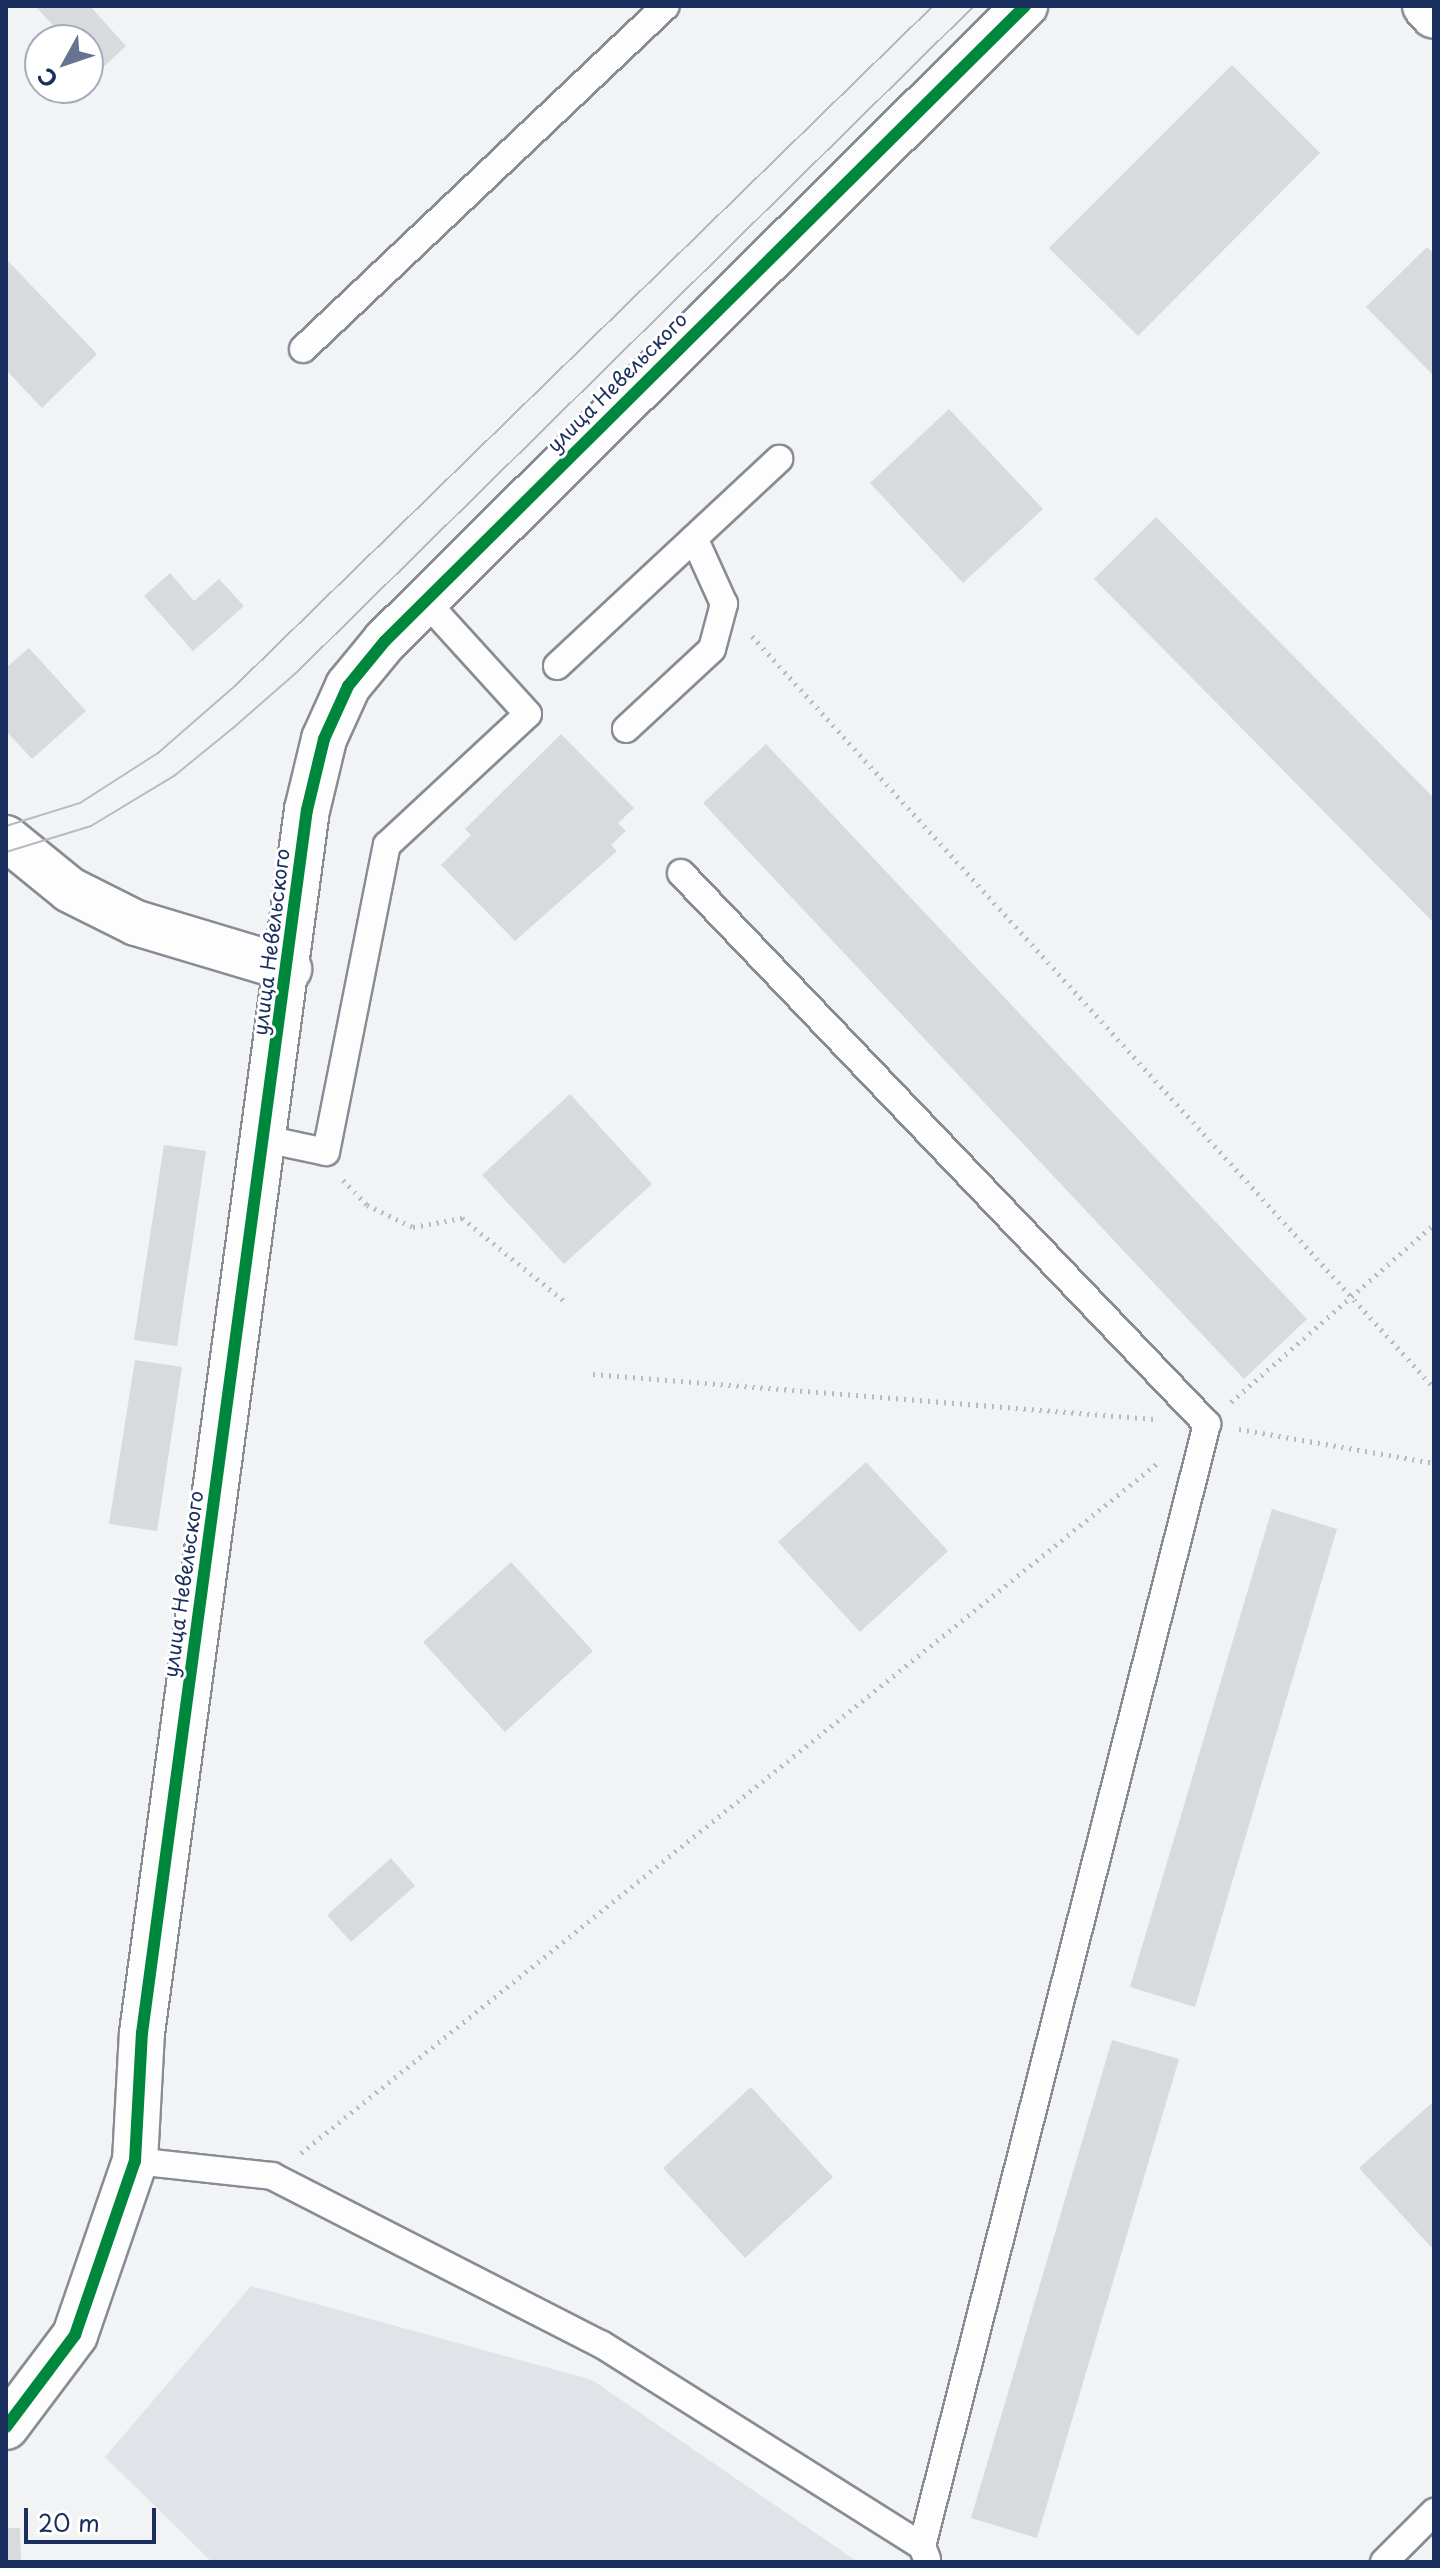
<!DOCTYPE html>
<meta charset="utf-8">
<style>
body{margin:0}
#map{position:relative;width:1440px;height:2568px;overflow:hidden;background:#f2f3f4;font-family:"Playpen Sans",sans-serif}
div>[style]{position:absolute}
.green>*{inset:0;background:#e0e3e8}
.building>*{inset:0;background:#d8dadd}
.path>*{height:5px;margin-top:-2.5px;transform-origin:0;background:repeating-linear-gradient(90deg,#b7babf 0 2px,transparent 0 8px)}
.roads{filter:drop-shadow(2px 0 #888c95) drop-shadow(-2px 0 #888c95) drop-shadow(0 2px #888c95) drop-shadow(0 -2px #888c95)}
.service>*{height:26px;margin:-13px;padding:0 13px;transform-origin:13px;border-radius:13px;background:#fdfdfd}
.tertiary>*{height:44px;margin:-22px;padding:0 22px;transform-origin:22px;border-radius:22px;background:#fdfdfd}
.tram>*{height:2px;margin:-1px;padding:0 1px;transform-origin:1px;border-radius:1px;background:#b7babf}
.cycleway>*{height:12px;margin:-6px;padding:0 6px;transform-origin:6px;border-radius:6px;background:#00873e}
span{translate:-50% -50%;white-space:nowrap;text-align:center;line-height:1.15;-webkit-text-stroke:6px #fff;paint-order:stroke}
.street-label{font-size:20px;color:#1b2f5e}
.frame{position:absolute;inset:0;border:8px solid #1b2f5e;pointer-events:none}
.north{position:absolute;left:24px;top:24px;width:80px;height:80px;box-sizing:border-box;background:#fff;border:2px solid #a4acbf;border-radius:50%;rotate:230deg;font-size:22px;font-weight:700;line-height:32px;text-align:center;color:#1b2f5e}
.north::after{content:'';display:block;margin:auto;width:28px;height:36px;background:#667492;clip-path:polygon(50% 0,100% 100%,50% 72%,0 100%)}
.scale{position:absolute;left:24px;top:2508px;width:132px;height:36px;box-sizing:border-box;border:4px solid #1b2f5e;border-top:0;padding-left:10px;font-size:24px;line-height:28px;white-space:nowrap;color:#1b2f5e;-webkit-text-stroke:6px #fff;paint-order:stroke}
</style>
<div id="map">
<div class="green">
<div style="clip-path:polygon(251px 2286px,592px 2380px,858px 2562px,212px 2562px,105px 2457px)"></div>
</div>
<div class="building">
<div style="clip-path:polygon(35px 6px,90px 6px,126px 46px,97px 73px,88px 63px,88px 40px,67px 40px)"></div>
<div style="clip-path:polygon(1232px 65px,1320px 153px,1138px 336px,1049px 248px)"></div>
<div style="clip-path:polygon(1427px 247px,1434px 254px,1434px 376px,1366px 307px)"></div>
<div style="clip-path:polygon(6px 259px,97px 354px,42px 408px,6px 370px)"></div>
<div style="clip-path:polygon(949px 409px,1043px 509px,963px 583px,870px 483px)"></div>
<div style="clip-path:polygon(1156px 517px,1434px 798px,1434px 923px,1094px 579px)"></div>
<div style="clip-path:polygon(170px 573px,194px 601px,219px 579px,244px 606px,193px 651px,144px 596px)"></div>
<div style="clip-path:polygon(29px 648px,86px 711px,32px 759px,6px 731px,6px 668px)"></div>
<div style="clip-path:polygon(561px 734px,634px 808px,618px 823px,626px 831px,611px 845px,617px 851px,515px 941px,441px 865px,471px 835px,465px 829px)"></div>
<div style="clip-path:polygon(766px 744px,1307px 1319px,1244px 1379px,703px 803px)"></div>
<div style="clip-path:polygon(570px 1094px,652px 1184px,564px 1264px,482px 1175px)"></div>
<div style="clip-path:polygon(164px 1145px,206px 1151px,177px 1346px,134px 1340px)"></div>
<div style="clip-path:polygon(135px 1360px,182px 1367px,157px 1531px,109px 1524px)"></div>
<div style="clip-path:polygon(866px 1462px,948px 1551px,860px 1632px,778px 1542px)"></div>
<div style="clip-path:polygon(1272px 1509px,1337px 1529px,1195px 2007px,1130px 1987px)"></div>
<div style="clip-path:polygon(511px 1562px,593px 1651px,505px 1732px,423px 1642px)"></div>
<div style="clip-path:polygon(391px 1858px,415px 1886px,351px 1942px,327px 1915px)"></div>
<div style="clip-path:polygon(1112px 2040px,1179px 2059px,1037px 2538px,971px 2518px)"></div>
<div style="clip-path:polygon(751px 2087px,833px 2177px,745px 2258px,663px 2168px)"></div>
<div style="clip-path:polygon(1434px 2101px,1434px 2245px,1431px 2247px,1359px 2168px)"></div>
<div style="clip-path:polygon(6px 2528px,20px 2528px,21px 2562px,6px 2562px)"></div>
</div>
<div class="path">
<div style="left:752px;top:636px;width:1015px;rotate:47.79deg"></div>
<div style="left:343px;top:1180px;width:35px;rotate:46deg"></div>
<div style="left:367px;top:1205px;width:51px;rotate:25.6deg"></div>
<div style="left:413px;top:1227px;width:50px;rotate:-10.4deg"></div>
<div style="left:462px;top:1218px;width:136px;rotate:39.1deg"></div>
<div style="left:593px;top:1374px;width:563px;rotate:4.59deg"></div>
<div style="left:1231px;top:1402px;width:270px;rotate:-41.2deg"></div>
<div style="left:1239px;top:1429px;width:198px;rotate:9.9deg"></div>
<div style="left:301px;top:2153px;width:1102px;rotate:-38.85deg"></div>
</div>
<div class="roads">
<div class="service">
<div style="left:303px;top:349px;width:499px;rotate:-43.4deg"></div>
<div style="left:557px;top:666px;width:304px;rotate:-43deg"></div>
<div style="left:626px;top:729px;width:117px;rotate:-42.9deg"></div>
<div style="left:712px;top:649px;width:47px;rotate:-75.1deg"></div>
<div style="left:724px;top:604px;width:72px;rotate:-114.4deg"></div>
<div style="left:681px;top:873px;width:762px;rotate:46.33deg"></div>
<div style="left:1207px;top:1424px;width:1158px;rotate:104.25deg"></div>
<div style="left:265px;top:1139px;width:62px;rotate:12deg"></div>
<div style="left:326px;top:1152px;width:313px;rotate:-78.8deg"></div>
<div style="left:387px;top:845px;width:192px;rotate:-42.9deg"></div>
<div style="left:528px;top:714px;width:153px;rotate:-132.3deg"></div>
<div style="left:135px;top:2161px;width:138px;rotate:6.2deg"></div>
<div style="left:272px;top:2176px;width:369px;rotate:27.1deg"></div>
<div style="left:601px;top:2344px;width:379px;rotate:32.2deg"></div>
<div style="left:922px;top:2546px;width:14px;rotate:69deg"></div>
<div style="left:1384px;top:2562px;width:71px;rotate:-45deg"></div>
</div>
<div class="tertiary">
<div style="left:1425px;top:6px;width:13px;rotate:48deg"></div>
<div style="left:6px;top:838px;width:82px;rotate:39.1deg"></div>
<div style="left:70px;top:890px;width:74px;rotate:26.6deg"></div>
<div style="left:136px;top:923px;width:160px;rotate:16.7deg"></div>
<div style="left:6px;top:2427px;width:115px;rotate:-53.1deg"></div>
<div style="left:75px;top:2335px;width:184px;rotate:-71deg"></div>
<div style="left:135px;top:2161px;width:128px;rotate:-86.9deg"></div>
<div style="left:142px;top:2033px;width:1234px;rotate:-82.32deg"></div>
<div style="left:307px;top:810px;width:73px;rotate:-76.5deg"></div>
<div style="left:324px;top:739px;width:58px;rotate:-65.6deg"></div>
<div style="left:348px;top:686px;width:58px;rotate:-50.6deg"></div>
<div style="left:385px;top:641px;width:902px;rotate:-44.78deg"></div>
</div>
</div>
<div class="tram">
<div style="left:6px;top:826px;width:77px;rotate:-17.3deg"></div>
<div style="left:80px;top:803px;width:93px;rotate:-32.7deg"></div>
<div style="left:158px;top:753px;width:105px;rotate:-41.1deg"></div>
<div style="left:237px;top:684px;width:972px;rotate:-44.25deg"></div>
<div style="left:6px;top:852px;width:89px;rotate:-17deg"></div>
<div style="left:91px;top:826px;width:97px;rotate:-31.1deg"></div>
<div style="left:174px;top:776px;width:76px;rotate:-39.1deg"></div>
<div style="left:233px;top:728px;width:86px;rotate:-41.2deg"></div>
<div style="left:298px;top:671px;width:948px;rotate:-44.53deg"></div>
</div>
<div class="cycleway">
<div style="left:6px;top:2427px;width:115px;rotate:-53.1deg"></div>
<div style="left:75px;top:2335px;width:184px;rotate:-71deg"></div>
<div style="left:135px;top:2161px;width:128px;rotate:-86.9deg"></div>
<div style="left:142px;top:2033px;width:1234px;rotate:-82.32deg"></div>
<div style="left:307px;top:810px;width:73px;rotate:-76.5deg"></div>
<div style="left:324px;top:739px;width:58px;rotate:-65.6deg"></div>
<div style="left:348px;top:686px;width:58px;rotate:-50.6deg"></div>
<div style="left:385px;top:641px;width:902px;rotate:-44.78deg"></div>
</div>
<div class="street-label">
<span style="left:617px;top:382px;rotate:-45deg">улица Невельского</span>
<span style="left:271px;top:942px;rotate:-83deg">улица Невельского</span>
<span style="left:183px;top:1584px;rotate:-82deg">улица Невельского</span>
</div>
<div class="frame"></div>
<div class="north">С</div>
<div class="scale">20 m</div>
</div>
